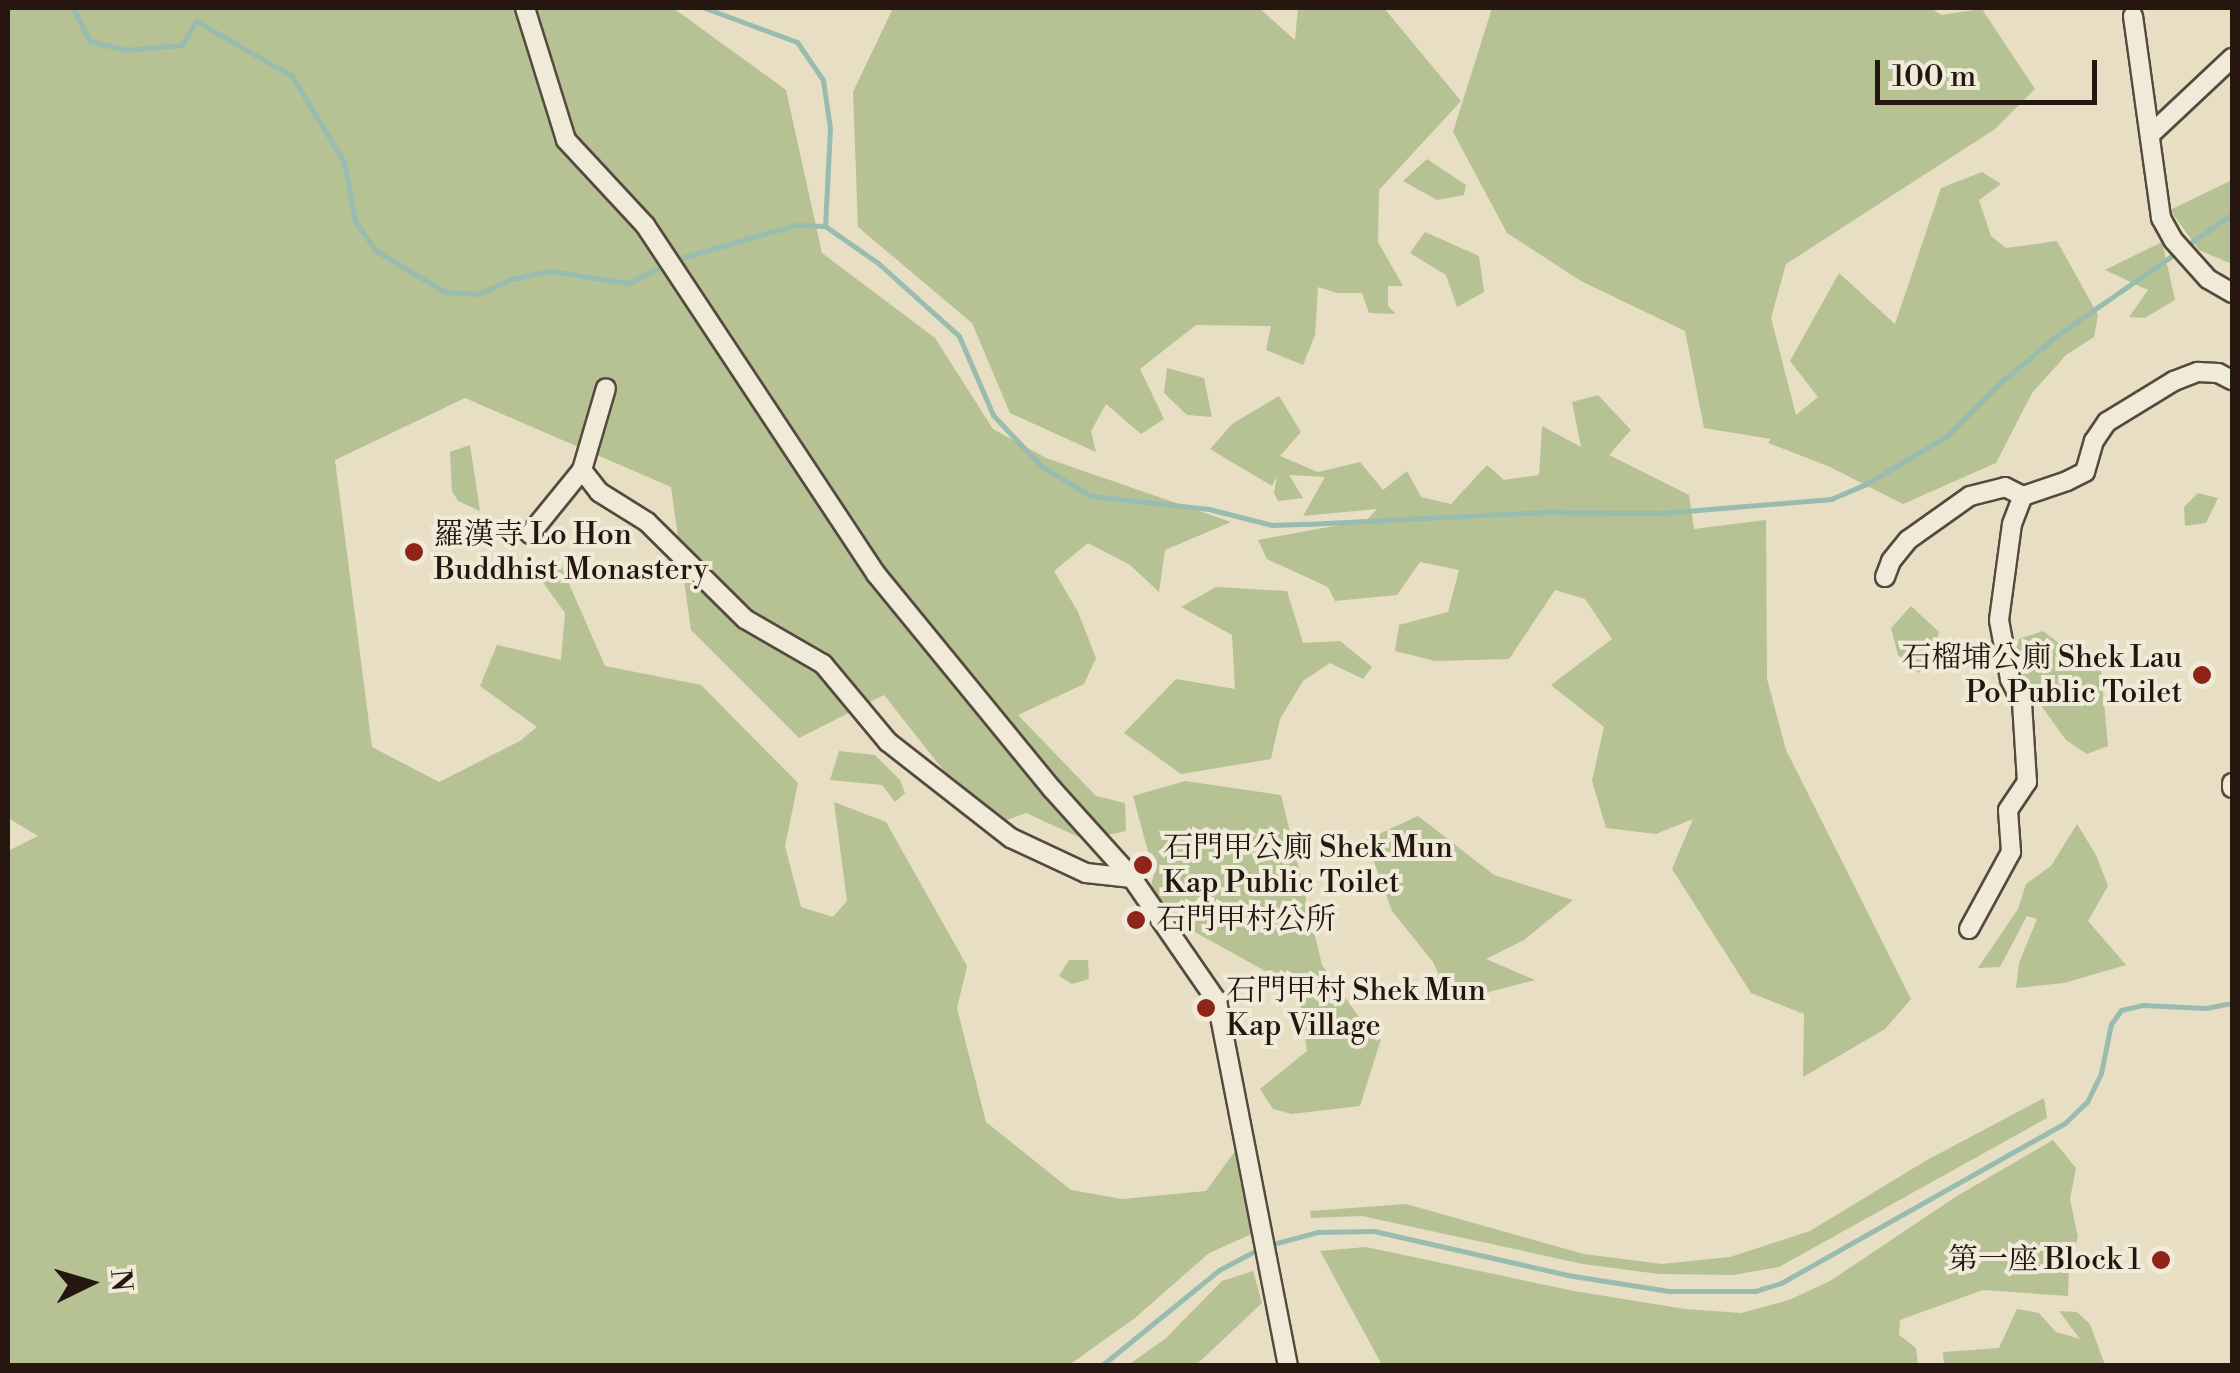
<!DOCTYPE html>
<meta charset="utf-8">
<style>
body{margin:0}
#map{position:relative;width:2240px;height:1373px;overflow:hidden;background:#e8dec4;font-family:"Libre Bodoni","Noto Serif TC",serif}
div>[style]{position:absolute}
.green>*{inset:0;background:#b6c194}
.stream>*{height:5px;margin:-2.5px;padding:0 2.5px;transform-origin:2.5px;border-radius:2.5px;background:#98bcb0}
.roads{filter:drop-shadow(2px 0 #56493d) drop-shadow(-2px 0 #56493d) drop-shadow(0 2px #56493d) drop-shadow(0 -2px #56493d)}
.minor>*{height:18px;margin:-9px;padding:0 9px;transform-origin:9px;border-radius:9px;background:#f0ead9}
.dots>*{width:28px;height:28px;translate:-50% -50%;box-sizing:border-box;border:5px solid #f0ead9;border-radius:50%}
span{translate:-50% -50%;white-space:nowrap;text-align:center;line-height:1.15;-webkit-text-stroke:8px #f0ead9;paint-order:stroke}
.poi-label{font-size:30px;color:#251710}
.left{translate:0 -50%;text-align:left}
.right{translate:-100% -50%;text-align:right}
.frame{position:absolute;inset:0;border:10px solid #251710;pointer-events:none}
.north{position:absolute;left:40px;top:1233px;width:100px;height:100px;-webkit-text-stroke:8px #f0ead9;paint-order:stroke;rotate:85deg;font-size:28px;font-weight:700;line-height:40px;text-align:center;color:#251710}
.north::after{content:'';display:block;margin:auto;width:35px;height:45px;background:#251710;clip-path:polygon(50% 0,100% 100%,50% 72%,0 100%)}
.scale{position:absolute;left:1875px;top:60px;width:222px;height:45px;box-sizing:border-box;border:5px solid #251710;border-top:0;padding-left:12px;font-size:30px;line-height:35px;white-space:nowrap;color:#251710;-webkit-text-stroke:8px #f0ead9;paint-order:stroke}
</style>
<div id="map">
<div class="green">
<div style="clip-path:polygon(8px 8px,673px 8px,786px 90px,822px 253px,935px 338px,993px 429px,1046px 458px,1231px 522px,1165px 550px,1159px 592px,1130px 565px,1088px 543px,1054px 571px,1078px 612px,1096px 658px,1084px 684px,1018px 715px,1096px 796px,1125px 803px,1126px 831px,1085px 840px,1026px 813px,1004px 821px,959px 790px,884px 695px,799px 738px,691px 630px,671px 487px,465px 398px,335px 460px,372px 747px,439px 782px,520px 741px,537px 727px,480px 686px,497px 645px,561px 660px,565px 613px,532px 567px,559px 561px,605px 666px,701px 685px,798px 783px,785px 846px,801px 907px,833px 917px,847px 901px,834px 802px,886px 822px,967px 966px,957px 1008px,986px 1122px,1071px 1190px,1122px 1199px,1206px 1191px,1238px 1147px,1254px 1233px,1209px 1253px,1135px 1318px,1069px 1365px,8px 1365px,8px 851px,38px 836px,8px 818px)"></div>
<div style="clip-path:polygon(893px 8px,1259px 8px,1295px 40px,1298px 8px,1384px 8px,1461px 101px,1379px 190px,1378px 242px,1403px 286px,1388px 286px,1388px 306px,1396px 314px,1369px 313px,1362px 293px,1337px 293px,1318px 287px,1315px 335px,1303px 365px,1266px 350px,1271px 326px,1196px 325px,1140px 369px,1164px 419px,1141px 434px,1106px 404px,1091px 431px,1096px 452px,1010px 413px,972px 323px,858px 227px,853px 92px)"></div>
<div style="clip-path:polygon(1492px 8px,1931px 8px,1941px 15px,1982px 9px,2035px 89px,1995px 129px,1786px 264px,1771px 318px,1796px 415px,1818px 397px,1790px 361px,1839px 273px,1895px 324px,1941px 188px,1982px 172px,2001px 184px,1979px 200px,1991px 236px,2006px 248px,2057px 241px,2098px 315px,2094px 337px,2066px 355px,2032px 393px,1996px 463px,1903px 504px,1828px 466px,1768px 443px,1771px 439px,1704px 428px,1685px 331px,1581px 281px,1507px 233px,1453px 132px)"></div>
<div style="clip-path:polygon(1427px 159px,1466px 185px,1464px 195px,1437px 200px,1403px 181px)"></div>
<div style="clip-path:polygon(2232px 180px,2232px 264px,2199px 250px,2170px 210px)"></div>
<div style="clip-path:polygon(1425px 232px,1479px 256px,1484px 292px,1457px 307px,1446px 275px,1410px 253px)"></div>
<div style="clip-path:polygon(2162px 242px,2175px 300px,2145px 318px,2129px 317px,2148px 290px,2105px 270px)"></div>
<div style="clip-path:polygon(1167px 368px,1204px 378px,1212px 417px,1187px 415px,1164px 393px)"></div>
<div style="clip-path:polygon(1598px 395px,1631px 430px,1609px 455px,1689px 495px,1694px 529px,1766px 520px,1767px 679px,1786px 750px,1911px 999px,1885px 1029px,1803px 1077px,1804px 1014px,1751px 993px,1672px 869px,1693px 819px,1656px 834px,1606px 828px,1592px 781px,1604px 727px,1551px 685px,1612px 639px,1585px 599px,1555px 590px,1509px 659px,1435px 661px,1395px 651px,1399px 625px,1448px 612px,1459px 570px,1420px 562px,1397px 595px,1335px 601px,1328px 587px,1267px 559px,1258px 540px,1367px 520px,1377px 509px,1303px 516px,1325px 477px,1289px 475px,1303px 498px,1278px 501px,1274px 493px,1277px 476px,1272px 486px,1210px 449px,1232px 424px,1279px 396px,1301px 432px,1280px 456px,1318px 472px,1360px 462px,1383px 490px,1407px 471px,1421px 497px,1451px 504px,1487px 465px,1504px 480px,1539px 475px,1542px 426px,1581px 447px,1572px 402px)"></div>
<div style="clip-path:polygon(470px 445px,480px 511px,458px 501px,452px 491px,450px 452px)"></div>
<div style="clip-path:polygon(2198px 493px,2218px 498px,2206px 523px,2185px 526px,2184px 507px)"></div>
<div style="clip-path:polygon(1216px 587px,1287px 591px,1303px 643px,1340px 641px,1372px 667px,1363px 679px,1330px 663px,1303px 681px,1280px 719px,1271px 759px,1181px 774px,1124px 733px,1176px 679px,1235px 689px,1232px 635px,1181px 607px)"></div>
<div style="clip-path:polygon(1911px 606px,1939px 632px,1931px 663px,1918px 673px,1898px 655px,1891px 628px)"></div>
<div style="clip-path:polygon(2043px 631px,2068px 650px,2100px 661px,2108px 746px,2087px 754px,2066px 740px,2025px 683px,2013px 659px,2019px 639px)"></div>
<div style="clip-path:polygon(839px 751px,875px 755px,900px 780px,905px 793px,895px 802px,882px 785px,830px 780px)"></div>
<div style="clip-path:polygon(1185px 781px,1281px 795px,1322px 965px,1376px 1041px,1381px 1039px,1360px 1106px,1292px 1114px,1273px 1109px,1260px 1089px,1307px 1051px,1298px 989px,1146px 905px,1154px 874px,1133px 796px)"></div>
<div style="clip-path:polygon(1418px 816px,1494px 875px,1573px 900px,1524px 940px,1486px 959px,1535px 980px,1451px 1002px,1433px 962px,1392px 911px,1366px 840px)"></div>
<div style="clip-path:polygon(2077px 824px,2096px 855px,2108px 886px,2088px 921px,2126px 965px,2064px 983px,2016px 988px,2019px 963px,2037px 919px,2027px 916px,2000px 967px,1978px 968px,2018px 909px,2026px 884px,2051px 866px)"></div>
<div style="clip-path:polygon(1069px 960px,1088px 960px,1089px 979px,1072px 984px,1059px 976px)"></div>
<div style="clip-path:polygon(2044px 1098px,2047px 1118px,1779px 1267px,1733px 1275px,1659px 1274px,1583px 1264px,1362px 1216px,1311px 1218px,1310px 1211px,1406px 1204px,1584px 1254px,1662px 1264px,1730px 1257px,1810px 1231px,1927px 1160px)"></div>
<div style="clip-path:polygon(2053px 1140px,2076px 1168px,2070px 1199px,2078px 1237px,2069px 1265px,2068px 1296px,1983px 1290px,1900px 1320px,1899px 1335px,1916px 1348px,1918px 1365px,1382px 1365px,1320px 1251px,1366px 1247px,1574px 1291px,1685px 1309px,1741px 1313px,1789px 1300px,1830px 1281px,1957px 1196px)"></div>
<div style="clip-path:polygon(1253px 1271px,1262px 1303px,1196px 1365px,1128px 1365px,1165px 1339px,1222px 1281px)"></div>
<div style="clip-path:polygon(2017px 1309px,2039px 1313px,2056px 1332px,2080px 1339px,2059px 1311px,2077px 1312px,2090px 1324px,2105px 1365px,1944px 1365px,1943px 1352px,1999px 1348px)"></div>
</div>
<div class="stream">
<div style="left:73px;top:8px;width:37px;rotate:63deg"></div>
<div style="left:90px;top:41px;width:36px;rotate:14deg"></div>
<div style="left:125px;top:50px;width:57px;rotate:-5deg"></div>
<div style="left:182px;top:45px;width:28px;rotate:-60deg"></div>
<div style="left:196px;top:21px;width:111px;rotate:29.8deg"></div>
<div style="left:292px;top:76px;width:100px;rotate:58.8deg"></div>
<div style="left:344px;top:162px;width:60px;rotate:79.4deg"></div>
<div style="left:355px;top:221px;width:35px;rotate:55deg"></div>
<div style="left:375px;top:250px;width:82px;rotate:31deg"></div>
<div style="left:445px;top:292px;width:33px;rotate:3deg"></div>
<div style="left:478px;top:294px;width:37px;rotate:-24deg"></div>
<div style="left:512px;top:279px;width:38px;rotate:-12deg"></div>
<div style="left:549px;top:271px;width:81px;rotate:8.5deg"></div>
<div style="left:629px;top:283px;width:39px;rotate:-27deg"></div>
<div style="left:705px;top:8px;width:98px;rotate:20.3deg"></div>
<div style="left:797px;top:42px;width:46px;rotate:55.6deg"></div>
<div style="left:823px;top:80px;width:49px;rotate:81.7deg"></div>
<div style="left:830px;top:128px;width:98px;rotate:92.9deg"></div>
<div style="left:674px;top:260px;width:126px;rotate:-16.1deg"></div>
<div style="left:795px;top:225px;width:30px;rotate:2deg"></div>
<div style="left:825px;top:226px;width:65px;rotate:34.9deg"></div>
<div style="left:878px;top:263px;width:109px;rotate:42deg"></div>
<div style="left:959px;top:336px;width:86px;rotate:66.7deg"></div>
<div style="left:993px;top:415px;width:69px;rotate:46.8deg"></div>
<div style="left:1040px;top:465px;width:59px;rotate:31.8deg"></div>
<div style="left:1090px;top:496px;width:120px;rotate:6.2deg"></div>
<div style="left:1209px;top:509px;width:65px;rotate:14.3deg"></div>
<div style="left:1272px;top:525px;width:35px;rotate:-2deg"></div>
<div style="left:1307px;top:524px;width:234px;rotate:-2.9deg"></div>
<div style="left:1541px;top:512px;width:120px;rotate:0.5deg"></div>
<div style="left:1661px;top:513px;width:171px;rotate:-4.7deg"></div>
<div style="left:1831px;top:499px;width:38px;rotate:-23deg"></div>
<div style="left:1866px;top:484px;width:94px;rotate:-30.7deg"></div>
<div style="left:1947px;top:436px;width:79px;rotate:-45deg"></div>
<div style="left:2003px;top:380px;width:72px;rotate:-39.4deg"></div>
<div style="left:2059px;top:334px;width:211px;rotate:-34.7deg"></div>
<div style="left:1269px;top:1245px;width:51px;rotate:-14.9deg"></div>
<div style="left:1318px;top:1232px;width:56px;rotate:-1deg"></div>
<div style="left:1374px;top:1231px;width:198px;rotate:12.8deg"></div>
<div style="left:1567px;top:1275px;width:103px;rotate:8.9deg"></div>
<div style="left:1669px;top:1291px;width:86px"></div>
<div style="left:1755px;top:1291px;width:27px;rotate:-17deg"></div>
<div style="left:1781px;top:1283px;width:326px;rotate:-29.4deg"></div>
<div style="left:2065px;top:1123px;width:30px;rotate:-44deg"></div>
<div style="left:2087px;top:1102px;width:32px;rotate:-64deg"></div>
<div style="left:2101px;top:1073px;width:50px;rotate:-78.5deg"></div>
<div style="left:2111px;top:1024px;width:17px;rotate:-54deg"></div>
<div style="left:2121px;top:1010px;width:23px;rotate:-13deg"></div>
<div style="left:2143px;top:1005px;width:63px;rotate:2.7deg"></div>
<div style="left:2206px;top:1008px;width:26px;rotate:-11deg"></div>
<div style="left:1101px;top:1366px;width:152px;rotate:-39.1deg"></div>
<div style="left:1219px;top:1270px;width:45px;rotate:-27.7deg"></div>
</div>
<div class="roads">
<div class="minor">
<div style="left:525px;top:8px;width:138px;rotate:72.7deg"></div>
<div style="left:566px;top:140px;width:116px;rotate:47.1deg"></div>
<div style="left:645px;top:225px;width:419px;rotate:56.5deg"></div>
<div style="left:876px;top:574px;width:278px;rotate:50.7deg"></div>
<div style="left:1052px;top:789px;width:120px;rotate:48deg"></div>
<div style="left:1132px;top:878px;width:150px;rotate:55.4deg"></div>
<div style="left:1217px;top:1001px;width:372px;rotate:79deg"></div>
<div style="left:2133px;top:16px;width:204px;rotate:82.1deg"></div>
<div style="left:2161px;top:218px;width:26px;rotate:61deg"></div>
<div style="left:2174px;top:241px;width:51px;rotate:48.2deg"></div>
<div style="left:2208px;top:279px;width:28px;rotate:30deg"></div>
<div style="left:2151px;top:134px;width:111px;rotate:-43.2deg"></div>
<div style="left:582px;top:470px;width:85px;rotate:-73.7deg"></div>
<div style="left:530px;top:534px;width:82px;rotate:-50.9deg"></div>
<div style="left:582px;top:470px;width:28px;rotate:52deg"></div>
<div style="left:599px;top:492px;width:57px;rotate:32deg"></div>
<div style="left:647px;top:522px;width:138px;rotate:44.7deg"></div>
<div style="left:745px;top:619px;width:90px;rotate:30deg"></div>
<div style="left:823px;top:664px;width:102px;rotate:50.2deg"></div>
<div style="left:888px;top:742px;width:156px;rotate:38deg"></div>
<div style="left:1011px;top:838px;width:83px;rotate:25deg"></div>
<div style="left:1086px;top:873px;width:46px;rotate:6.2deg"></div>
<div style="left:1885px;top:577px;width:17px;rotate:-69deg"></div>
<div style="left:1891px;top:561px;width:27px;rotate:-51deg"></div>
<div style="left:1908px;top:540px;width:76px;rotate:-35.4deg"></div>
<div style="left:1970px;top:496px;width:36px;rotate:-14deg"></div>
<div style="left:2005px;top:487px;width:20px;rotate:27deg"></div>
<div style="left:2023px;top:496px;width:46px;rotate:-18.8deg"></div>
<div style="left:2067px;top:481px;width:20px;rotate:-27deg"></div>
<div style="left:2085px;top:472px;width:32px;rotate:-74deg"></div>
<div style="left:2094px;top:441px;width:23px;rotate:-56deg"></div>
<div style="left:2107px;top:422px;width:79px;rotate:-31.5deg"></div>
<div style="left:2174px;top:381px;width:26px;rotate:-21deg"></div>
<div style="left:2198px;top:372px;width:20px;rotate:3deg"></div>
<div style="left:2218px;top:373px;width:16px;rotate:27deg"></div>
<div style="left:2232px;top:783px;width:5px;rotate:90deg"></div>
<div style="left:1969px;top:929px;width:88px;rotate:-61.4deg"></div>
<div style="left:2011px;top:852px;width:42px;rotate:-94.1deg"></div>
<div style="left:2008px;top:810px;width:34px;rotate:-56deg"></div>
<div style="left:2027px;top:782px;width:80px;rotate:-93.6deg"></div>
<div style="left:2022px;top:702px;width:26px;rotate:-118deg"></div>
<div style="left:2010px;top:679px;width:60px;rotate:-100.6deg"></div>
<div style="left:1999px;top:620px;width:97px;rotate:-82.3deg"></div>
<div style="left:2012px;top:524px;width:30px;rotate:-69deg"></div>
</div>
</div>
<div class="dots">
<div style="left:414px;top:552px;background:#8f2418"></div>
<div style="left:2202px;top:675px;background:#8f2418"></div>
<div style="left:1143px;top:865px;background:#8f2418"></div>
<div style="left:1136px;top:920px;background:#8f2418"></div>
<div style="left:1206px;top:1008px;background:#8f2418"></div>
<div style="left:2161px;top:1260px;background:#8f2418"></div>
</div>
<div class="poi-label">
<span class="left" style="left:434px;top:552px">羅漢寺 Lo Hon<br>Buddhist Monastery</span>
<span class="right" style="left:2182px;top:675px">石榴埔公廁 Shek Lau<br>Po Public Toilet</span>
<span class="left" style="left:1163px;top:865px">石門甲公廁 Shek Mun<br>Kap Public Toilet</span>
<span class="left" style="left:1156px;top:920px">石門甲村公所</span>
<span class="left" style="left:1226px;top:1008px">石門甲村 Shek Mun<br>Kap Village</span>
<span class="right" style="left:2141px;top:1260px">第一座 Block 1</span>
</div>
<div class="frame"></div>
<div class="north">N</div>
<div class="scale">100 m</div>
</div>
